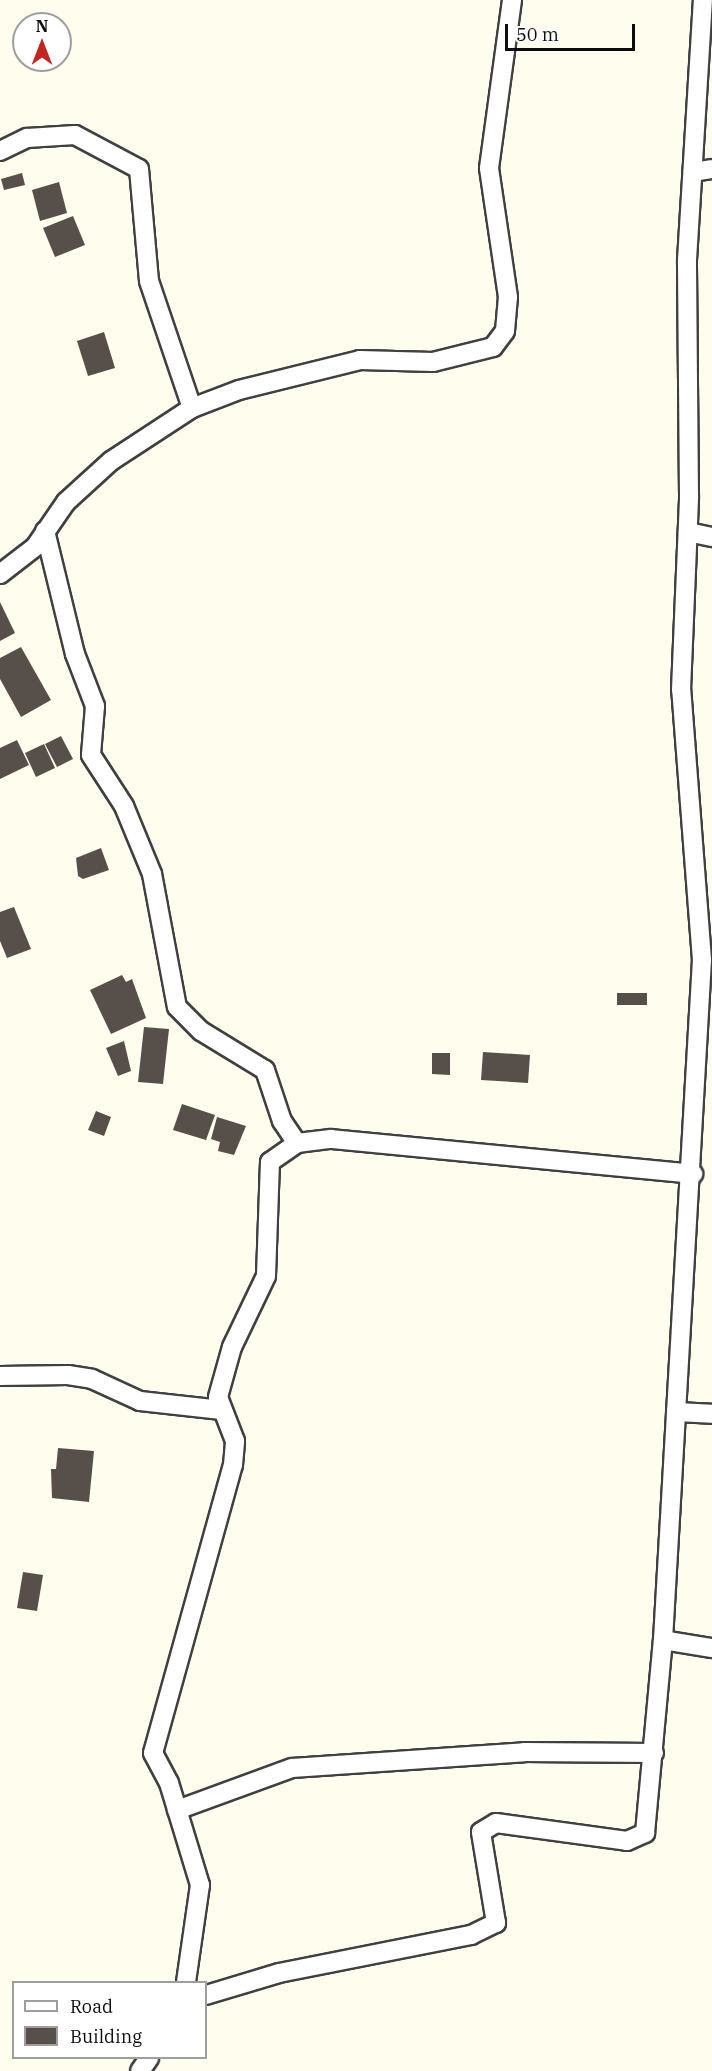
<!DOCTYPE html>
<style>
body{margin:0}
#map{position:relative;width:712px;height:2071px;overflow:hidden;background:#fffdee;font-family:"IBM Plex Serif",serif}
div>[style]{position:absolute}
.building>*{inset:0;background:#574f49}
.roads{filter:drop-shadow(2px 0 #404040) drop-shadow(-2px 0 #404040) drop-shadow(0 2px #404040) drop-shadow(0 -2px #404040)}
.minor>*{height:18px;margin:-9px;padding:0 9px;transform-origin:9px;border-radius:9px;background:#fff}
span{translate:-50% -50%;white-space:nowrap;text-align:center;line-height:1.15;-webkit-text-stroke:6px #fff;paint-order:stroke}
.legend{position:absolute;left:12px;top:1981px;width:195px;height:78px;box-sizing:border-box;background:#fff;border:2px solid #9e9e9e;margin:0;padding:8px 10px;list-style:none;font-size:18px;color:#0d0d0d}
.legend li{display:flex;align-items:center;gap:12px;height:30px}
.legend b{width:30px;border:2px solid #9e9e9e}
.north{position:absolute;left:12px;top:12px;width:60px;height:60px;box-sizing:border-box;background:#fff;border:2px solid #9e9e9e;border-radius:50%;rotate:0deg;font-size:16px;font-weight:700;line-height:24px;text-align:center;color:#0d0d0d}
.north::after{content:'';display:block;margin:auto;width:21px;height:27px;background:#c4251f;clip-path:polygon(50% 0,100% 100%,50% 72%,0 100%)}
.scale{position:absolute;left:505px;top:24px;width:130px;height:27px;box-sizing:border-box;border:3px solid #0d0d0d;border-top:0;padding-left:8px;font-size:18px;line-height:21px;white-space:nowrap;color:#0d0d0d;-webkit-text-stroke:4px #fff;paint-order:stroke}
</style>
<div id="map">
<div class="building">
<div style="clip-path:polygon(22px 173px,25px 185px,4px 190px,1px 179px)"></div>
<div style="clip-path:polygon(59px 182px,67px 213px,40px 221px,32px 190px)"></div>
<div style="clip-path:polygon(73px 216px,85px 245px,55px 257px,43px 228px)"></div>
<div style="clip-path:polygon(104px 332px,115px 368px,88px 376px,77px 341px)"></div>
<div style="clip-path:polygon(0 602px,15px 633px,0 641px)"></div>
<div style="clip-path:polygon(21px 647px,51px 700px,21px 717px,0 679px,0 658px)"></div>
<div style="clip-path:polygon(61px 736px,73px 759px,57px 767px,45px 744px)"></div>
<div style="clip-path:polygon(17px 740px,29px 765px,0 779px,0 748px)"></div>
<div style="clip-path:polygon(44px 744px,55px 768px,36px 777px,25px 753px)"></div>
<div style="clip-path:polygon(101px 848px,109px 870px,83px 879px,78px 876px,76px 858px)"></div>
<div style="clip-path:polygon(14px 907px,31px 949px,7px 958px,0 941px,0 912px)"></div>
<div style="clip-path:polygon(122px 975px,126px 982px,132px 979px,146px 1018px,111px 1034px,90px 990px)"></div>
<div style="clip-path:polygon(617px 993px,647px 993px,647px 1005px,617px 1005px)"></div>
<div style="clip-path:polygon(144px 1027px,169px 1029px,163px 1084px,138px 1082px)"></div>
<div style="clip-path:polygon(124px 1041px,131px 1071px,118px 1076px,106px 1048px)"></div>
<div style="clip-path:polygon(483px 1052px,530px 1055px,528px 1083px,481px 1080px)"></div>
<div style="clip-path:polygon(432px 1053px,450px 1053px,450px 1075px,432px 1074px)"></div>
<div style="clip-path:polygon(182px 1104px,215px 1115px,206px 1140px,173px 1130px)"></div>
<div style="clip-path:polygon(96px 1111px,111px 1117px,104px 1136px,88px 1130px)"></div>
<div style="clip-path:polygon(217px 1117px,246px 1126px,234px 1155px,218px 1151px,220px 1142px,211px 1139px)"></div>
<div style="clip-path:polygon(58px 1448px,94px 1451px,89px 1502px,52px 1498px,51px 1469px,56px 1469px)"></div>
<div style="clip-path:polygon(23px 1572px,43px 1575px,37px 1611px,17px 1608px)"></div>
</div>
<div class="roads">
<div class="minor">
<div style="left:0;top:151px;width:30px;rotate:-26deg"></div>
<div style="left:27px;top:138px;width:48px;rotate:-3.6deg"></div>
<div style="left:75px;top:135px;width:72px;rotate:28deg"></div>
<div style="left:139px;top:169px;width:112px;rotate:84.9deg"></div>
<div style="left:149px;top:281px;width:134px;rotate:71.3deg"></div>
<div style="left:693px;top:172px;width:19px;rotate:-9deg"></div>
<div style="left:45px;top:531px;width:127px;rotate:76.3deg"></div>
<div style="left:75px;top:654px;width:56px;rotate:69deg"></div>
<div style="left:95px;top:706px;width:49px;rotate:94.7deg"></div>
<div style="left:91px;top:755px;width:61px;rotate:57.1deg"></div>
<div style="left:124px;top:806px;width:74px;rotate:67.6deg"></div>
<div style="left:152px;top:874px;width:135px;rotate:79.4deg"></div>
<div style="left:177px;top:1007px;width:34px;rotate:45deg"></div>
<div style="left:201px;top:1031px;width:75px;rotate:31.4deg"></div>
<div style="left:265px;top:1070px;width:54px;rotate:71.6deg"></div>
<div style="left:282px;top:1121px;width:27px;rotate:56deg"></div>
<div style="left:688px;top:532px;width:25px;rotate:12deg"></div>
<div style="left:0;top:574px;width:44px;rotate:-37.6deg"></div>
<div style="left:35px;top:547px;width:55px;rotate:-55.4deg"></div>
<div style="left:66px;top:502px;width:61px;rotate:-42.3deg"></div>
<div style="left:111px;top:461px;width:97px;rotate:-33.2deg"></div>
<div style="left:192px;top:408px;width:50px;rotate:-21deg"></div>
<div style="left:239px;top:390px;width:125px;rotate:-13.9deg"></div>
<div style="left:360px;top:360px;width:73px;rotate:1.6deg"></div>
<div style="left:433px;top:362px;width:62px;rotate:-14deg"></div>
<div style="left:493px;top:347px;width:20px;rotate:-53deg"></div>
<div style="left:505px;top:331px;width:34px;rotate:-85deg"></div>
<div style="left:508px;top:297px;width:130px;rotate:-98.4deg"></div>
<div style="left:489px;top:168px;width:170px;rotate:-82.2deg"></div>
<div style="left:0;top:1376px;width:68px;rotate:-0.8deg"></div>
<div style="left:68px;top:1375px;width:24px;rotate:9deg"></div>
<div style="left:92px;top:1379px;width:53px;rotate:24.6deg"></div>
<div style="left:140px;top:1401px;width:82px;rotate:6.3deg"></div>
<div style="left:676px;top:1412px;width:36px;rotate:3deg"></div>
<div style="left:663px;top:1640px;width:50px;rotate:9.3deg"></div>
<div style="left:177px;top:1810px;width:122px;rotate:-20.1deg"></div>
<div style="left:292px;top:1768px;width:233px;rotate:-3.9deg"></div>
<div style="left:524px;top:1752px;width:130px;rotate:0.4deg"></div>
<div style="left:186px;top:1982px;width:98px;rotate:-81.8deg"></div>
<div style="left:200px;top:1885px;width:107px;rotate:-106.9deg"></div>
<div style="left:169px;top:1783px;width:34px;rotate:-118deg"></div>
<div style="left:153px;top:1753px;width:299px;rotate:-74.5deg"></div>
<div style="left:233px;top:1465px;width:24px;rotate:-85deg"></div>
<div style="left:235px;top:1441px;width:47px;rotate:-111.1deg"></div>
<div style="left:218px;top:1397px;width:52px;rotate:-74.4deg"></div>
<div style="left:232px;top:1347px;width:79px;rotate:-64.4deg"></div>
<div style="left:266px;top:1276px;width:114px;rotate:-88deg"></div>
<div style="left:270px;top:1162px;width:33px;rotate:-35deg"></div>
<div style="left:297px;top:1143px;width:34px;rotate:-7deg"></div>
<div style="left:331px;top:1139px;width:364px;rotate:5.5deg"></div>
<div style="left:206px;top:1995px;width:76px;rotate:-16.8deg"></div>
<div style="left:279px;top:1973px;width:196px;rotate:-11.2deg"></div>
<div style="left:471px;top:1935px;width:28px;rotate:-26deg"></div>
<div style="left:496px;top:1923px;width:92px;rotate:-99.4deg"></div>
<div style="left:481px;top:1832px;width:17px;rotate:-31deg"></div>
<div style="left:496px;top:1823px;width:132px;rotate:7.8deg"></div>
<div style="left:627px;top:1841px;width:20px;rotate:-24deg"></div>
<div style="left:645px;top:1833px;width:194px;rotate:-84.7deg"></div>
<div style="left:663px;top:1640px;width:681px;rotate:-86.72deg"></div>
<div style="left:702px;top:960px;width:271px;rotate:-94.4deg"></div>
<div style="left:681px;top:690px;width:194px;rotate:-87.6deg"></div>
<div style="left:689px;top:496px;width:236px;rotate:-90.5deg"></div>
<div style="left:687px;top:260px;width:260px;rotate:-86.5deg"></div>
<div style="left:140px;top:2071px;width:16px;rotate:-55deg"></div>
</div>
</div>
<ul class="legend">
<li><b style="height:8px;background:#fff"></b>Road</li>
<li><b style="height:16px;background:#574f49"></b>Building</li>
</ul>
<div class="north">N</div>
<div class="scale">50 m</div>
</div>
